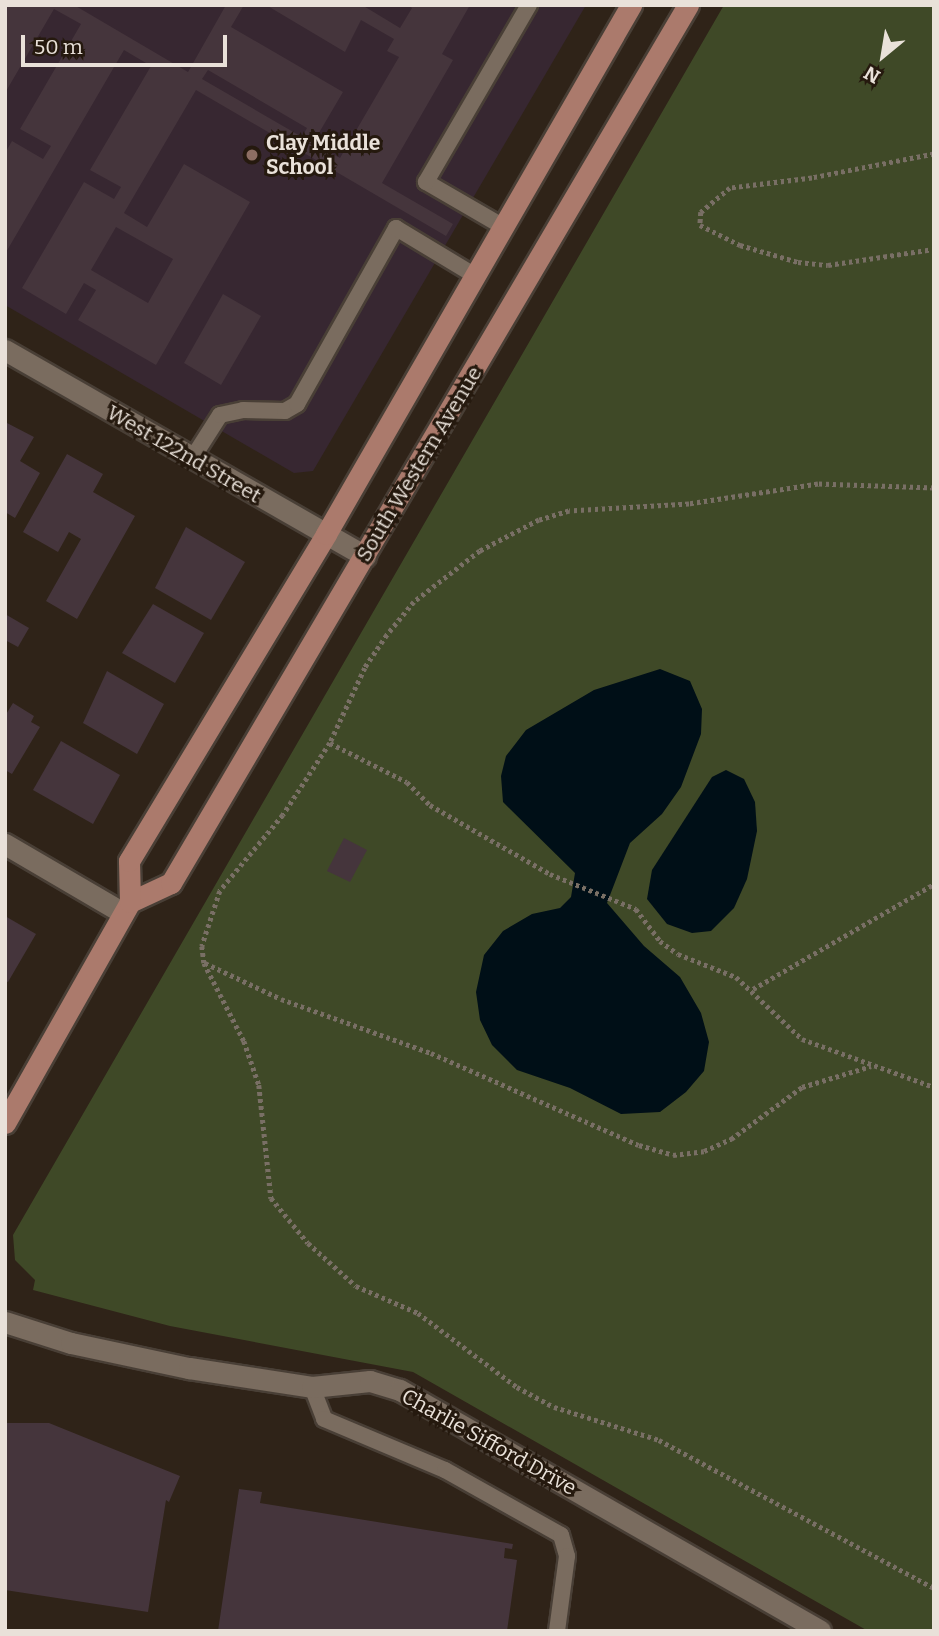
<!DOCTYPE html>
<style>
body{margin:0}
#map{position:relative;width:939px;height:1636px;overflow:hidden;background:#2f2318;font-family:Bitter,serif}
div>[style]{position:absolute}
.education>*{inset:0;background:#372731}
.green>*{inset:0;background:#3f4927}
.water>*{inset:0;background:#000f17}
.building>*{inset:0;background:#45353c}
.path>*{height:4.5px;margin-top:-2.25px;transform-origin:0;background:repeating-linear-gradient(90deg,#796f65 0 3.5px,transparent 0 7px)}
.roads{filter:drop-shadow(2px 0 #493f36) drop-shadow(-2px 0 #493f36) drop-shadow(0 2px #493f36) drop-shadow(0 -2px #493f36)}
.lane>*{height:16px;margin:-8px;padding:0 8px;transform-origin:8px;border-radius:8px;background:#7a6c5f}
.street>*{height:21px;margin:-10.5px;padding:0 10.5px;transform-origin:10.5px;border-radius:10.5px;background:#7a6c5f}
.primary>*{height:21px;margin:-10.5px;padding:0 10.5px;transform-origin:10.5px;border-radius:10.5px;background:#ab7a6c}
.dots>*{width:19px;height:19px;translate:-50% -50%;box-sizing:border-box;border:4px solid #25190e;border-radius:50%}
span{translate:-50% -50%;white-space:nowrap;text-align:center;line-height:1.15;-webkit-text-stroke:6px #25190e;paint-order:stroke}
.poi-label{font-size:21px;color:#e9e1d9;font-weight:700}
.left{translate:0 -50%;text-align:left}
.street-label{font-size:21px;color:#e9e1d9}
.frame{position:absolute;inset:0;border:7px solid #e9e1d9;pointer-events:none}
.north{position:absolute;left:848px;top:21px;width:70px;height:70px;-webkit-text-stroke:5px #25190e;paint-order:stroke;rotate:210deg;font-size:19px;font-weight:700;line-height:28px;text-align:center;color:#e9e1d9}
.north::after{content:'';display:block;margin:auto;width:24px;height:32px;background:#e9e1d9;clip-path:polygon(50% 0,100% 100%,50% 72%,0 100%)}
.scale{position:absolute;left:21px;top:35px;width:206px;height:32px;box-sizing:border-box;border:4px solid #e9e1d9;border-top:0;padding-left:9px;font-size:21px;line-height:24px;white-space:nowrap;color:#e9e1d9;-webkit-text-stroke:5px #25190e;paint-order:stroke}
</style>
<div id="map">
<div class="education">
<div style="clip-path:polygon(5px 5px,586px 5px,313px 471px,294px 473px,5px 305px)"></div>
</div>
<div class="green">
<div style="clip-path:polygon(724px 5px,934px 5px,934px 1631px,868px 1631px,413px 1372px,170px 1326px,33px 1290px,35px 1280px,15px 1260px,13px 1235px)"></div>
</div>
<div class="water">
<div style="clip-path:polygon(660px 669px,690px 681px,702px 709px,701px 734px,681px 787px,662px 814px,630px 843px,607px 903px,644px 946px,680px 977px,701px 1013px,709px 1042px,704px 1071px,686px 1092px,660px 1112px,621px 1114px,570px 1088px,517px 1070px,492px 1045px,480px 1020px,476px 992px,484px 955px,503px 931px,532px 914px,560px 908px,571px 897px,575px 873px,503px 802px,501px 776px,506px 756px,526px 730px,594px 690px)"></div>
<div style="clip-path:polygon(726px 770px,744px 779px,755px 802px,757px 831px,747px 879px,734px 908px,711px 931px,692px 933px,667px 924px,647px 899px,652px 870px,712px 777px)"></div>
</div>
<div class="building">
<div style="clip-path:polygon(evenodd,5px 5px,74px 5px,188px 72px,226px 5px,244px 5px,231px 27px,343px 92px,313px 143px,340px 158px,399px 57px,387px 51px,394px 39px,361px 20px,345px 52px,266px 5px,362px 5px,400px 28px,412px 8px,408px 5px,470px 5px,442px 54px,453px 60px,382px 183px,453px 224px,446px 236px,196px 90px,124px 213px,147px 227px,184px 164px,250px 202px,156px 365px,78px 320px,96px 290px,84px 283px,66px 314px,22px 288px,84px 182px,114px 199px,121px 187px,90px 170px,151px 66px,124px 50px,5px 254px,5px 153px,12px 141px,43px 159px,51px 146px,20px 129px,81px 24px,54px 9px,5px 93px,5px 5px,208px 70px,307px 128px,302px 137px,202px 79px,208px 70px,5px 5px,116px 227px,173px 259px,148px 303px,91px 270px,116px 227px)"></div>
<div style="clip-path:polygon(223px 294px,261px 316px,221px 385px,184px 363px)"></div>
<div style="clip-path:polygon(7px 423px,34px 437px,20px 461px,40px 473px,15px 518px,5px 512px)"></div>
<div style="clip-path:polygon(67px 454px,103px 474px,93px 492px,135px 516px,77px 619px,46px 601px,81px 539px,69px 532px,58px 552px,23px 532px)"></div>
<div style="clip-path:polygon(186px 527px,245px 562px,211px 620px,155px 588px)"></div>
<div style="clip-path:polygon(153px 604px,204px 633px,175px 683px,122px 653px)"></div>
<div style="clip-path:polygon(5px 614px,29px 628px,18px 647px,5px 640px)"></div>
<div style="clip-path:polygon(107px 671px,164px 704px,137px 754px,83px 723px)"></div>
<div style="clip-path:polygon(13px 703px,34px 716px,31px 722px,40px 727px,12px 774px,5px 770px,5px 716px)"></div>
<div style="clip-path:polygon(61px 741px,120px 775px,93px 824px,33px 790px)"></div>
<div style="clip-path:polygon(344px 838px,367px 850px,350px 882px,327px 871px)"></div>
<div style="clip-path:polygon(5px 916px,36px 934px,8px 982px,5px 981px)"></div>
<div style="clip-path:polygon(5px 1423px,49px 1423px,180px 1476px,169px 1502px,166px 1500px,148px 1612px,5px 1590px)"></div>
<div style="clip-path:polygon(239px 1489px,262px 1492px,260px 1503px,513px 1544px,512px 1549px,505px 1548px,504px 1558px,517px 1560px,507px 1631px,218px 1631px)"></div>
</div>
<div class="path">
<div style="left:934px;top:154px;width:124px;rotate:168.9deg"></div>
<div style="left:812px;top:178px;width:83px;rotate:173deg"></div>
<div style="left:730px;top:188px;width:38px;rotate:140deg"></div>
<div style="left:701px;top:212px;width:13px;rotate:94deg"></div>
<div style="left:700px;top:225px;width:45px;rotate:26.6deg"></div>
<div style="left:740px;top:245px;width:60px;rotate:16.3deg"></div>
<div style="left:798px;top:262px;width:30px;rotate:6deg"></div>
<div style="left:828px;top:265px;width:107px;rotate:-8.6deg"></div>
<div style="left:934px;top:488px;width:116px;rotate:-178deg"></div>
<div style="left:818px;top:484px;width:131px;rotate:171.2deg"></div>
<div style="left:689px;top:504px;width:120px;rotate:176.7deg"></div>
<div style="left:569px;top:511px;width:31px;rotate:163deg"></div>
<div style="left:539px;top:520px;width:67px;rotate:152.3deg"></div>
<div style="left:480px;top:551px;width:83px;rotate:142.3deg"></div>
<div style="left:414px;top:602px;width:43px;rotate:129.3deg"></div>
<div style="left:387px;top:635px;width:40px;rotate:124deg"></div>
<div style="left:365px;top:668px;width:83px;rotate:115deg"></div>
<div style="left:330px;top:743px;width:86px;rotate:123.1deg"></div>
<div style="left:283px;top:815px;width:99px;rotate:129.7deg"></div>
<div style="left:220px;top:891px;width:58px;rotate:108.1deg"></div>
<div style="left:202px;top:946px;width:17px;rotate:83deg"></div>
<div style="left:204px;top:963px;width:88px;rotate:62.9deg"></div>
<div style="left:244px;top:1041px;width:46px;rotate:71.2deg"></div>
<div style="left:259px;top:1085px;width:114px;rotate:83.9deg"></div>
<div style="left:271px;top:1198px;width:58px;rotate:50.6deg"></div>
<div style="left:308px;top:1243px;width:64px;rotate:41.9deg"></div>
<div style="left:356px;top:1286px;width:68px;rotate:23.5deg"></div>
<div style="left:418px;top:1313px;width:124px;rotate:36.8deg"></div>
<div style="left:517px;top:1387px;width:42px;rotate:28.4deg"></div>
<div style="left:554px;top:1407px;width:110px;rotate:17.4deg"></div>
<div style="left:659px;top:1440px;width:312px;rotate:28.3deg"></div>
<div style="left:330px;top:743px;width:86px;rotate:26.9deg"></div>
<div style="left:407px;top:782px;width:33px;rotate:45deg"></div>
<div style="left:430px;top:805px;width:138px;rotate:29.9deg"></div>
<div style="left:550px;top:874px;width:93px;rotate:22.1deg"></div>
<div style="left:636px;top:909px;width:40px;rotate:53deg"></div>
<div style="left:660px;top:941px;width:22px;rotate:36deg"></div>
<div style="left:678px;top:954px;width:62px;rotate:21.6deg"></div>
<div style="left:736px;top:977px;width:91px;rotate:43.2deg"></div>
<div style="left:802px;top:1039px;width:140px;rotate:20deg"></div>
<div style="left:205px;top:963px;width:84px;rotate:25.3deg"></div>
<div style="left:281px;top:999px;width:159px;rotate:19.8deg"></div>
<div style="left:431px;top:1053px;width:227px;rotate:23.9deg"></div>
<div style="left:639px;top:1145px;width:35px;rotate:16deg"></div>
<div style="left:673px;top:1155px;width:31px;rotate:-7deg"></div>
<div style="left:704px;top:1151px;width:30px;rotate:-24deg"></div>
<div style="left:731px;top:1139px;width:88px;rotate:-36.2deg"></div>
<div style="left:802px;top:1087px;width:72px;rotate:-16.9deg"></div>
<div style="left:753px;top:989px;width:209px;rotate:-30.1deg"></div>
</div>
<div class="roads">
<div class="lane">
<div style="left:502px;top:226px;width:88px;rotate:-149.9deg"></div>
<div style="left:426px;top:182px;width:205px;rotate:-59.8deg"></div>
<div style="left:192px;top:459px;width:52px;rotate:-57.5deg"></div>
<div style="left:220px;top:415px;width:24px;rotate:-12deg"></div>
<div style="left:243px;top:410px;width:42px;rotate:1.4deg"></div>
<div style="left:285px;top:411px;width:14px;rotate:-30deg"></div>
<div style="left:297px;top:404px;width:202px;rotate:-60.6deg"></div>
<div style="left:396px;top:228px;width:91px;rotate:31.1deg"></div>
<div style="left:312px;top:1387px;width:34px;rotate:69deg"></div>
<div style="left:324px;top:1419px;width:131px;rotate:22.9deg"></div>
<div style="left:445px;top:1470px;width:133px;rotate:29.3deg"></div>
<div style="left:561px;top:1535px;width:22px;rotate:74deg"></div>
<div style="left:567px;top:1556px;width:76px;rotate:97.6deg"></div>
</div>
<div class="street">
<div style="left:5px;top:350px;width:415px;rotate:29.8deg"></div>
<div style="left:5px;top:844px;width:137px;rotate:30.3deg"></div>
<div style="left:5px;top:1322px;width:69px;rotate:17.7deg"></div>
<div style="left:71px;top:1343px;width:121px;rotate:12deg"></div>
<div style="left:189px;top:1368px;width:124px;rotate:8.8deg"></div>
<div style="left:312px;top:1387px;width:58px;rotate:-5.9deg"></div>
<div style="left:370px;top:1381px;width:31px;rotate:17deg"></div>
<div style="left:400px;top:1390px;width:484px;rotate:29.8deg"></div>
</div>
<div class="primary">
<div style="left:130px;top:902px;width:45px;rotate:-24.9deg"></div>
<div style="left:171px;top:883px;width:1019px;rotate:-59.51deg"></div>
<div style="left:5px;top:1123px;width:254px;rotate:-60.5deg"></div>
<div style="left:130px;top:902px;width:41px;rotate:-91.4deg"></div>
<div style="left:129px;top:861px;width:382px;rotate:-58.9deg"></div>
<div style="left:326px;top:534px;width:611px;rotate:-60.03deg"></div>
</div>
</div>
<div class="dots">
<div style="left:252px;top:155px;background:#8d6e63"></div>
</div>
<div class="poi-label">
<span class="left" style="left:266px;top:155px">Clay Middle<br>School</span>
</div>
<div class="street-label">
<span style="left:184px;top:454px;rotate:30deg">West 122nd Street</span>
<span style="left:419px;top:464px;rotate:-59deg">South Western Avenue</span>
<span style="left:489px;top:1442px;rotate:29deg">Charlie Sifford Drive</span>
</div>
<div class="frame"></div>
<div class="north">N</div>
<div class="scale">50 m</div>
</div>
